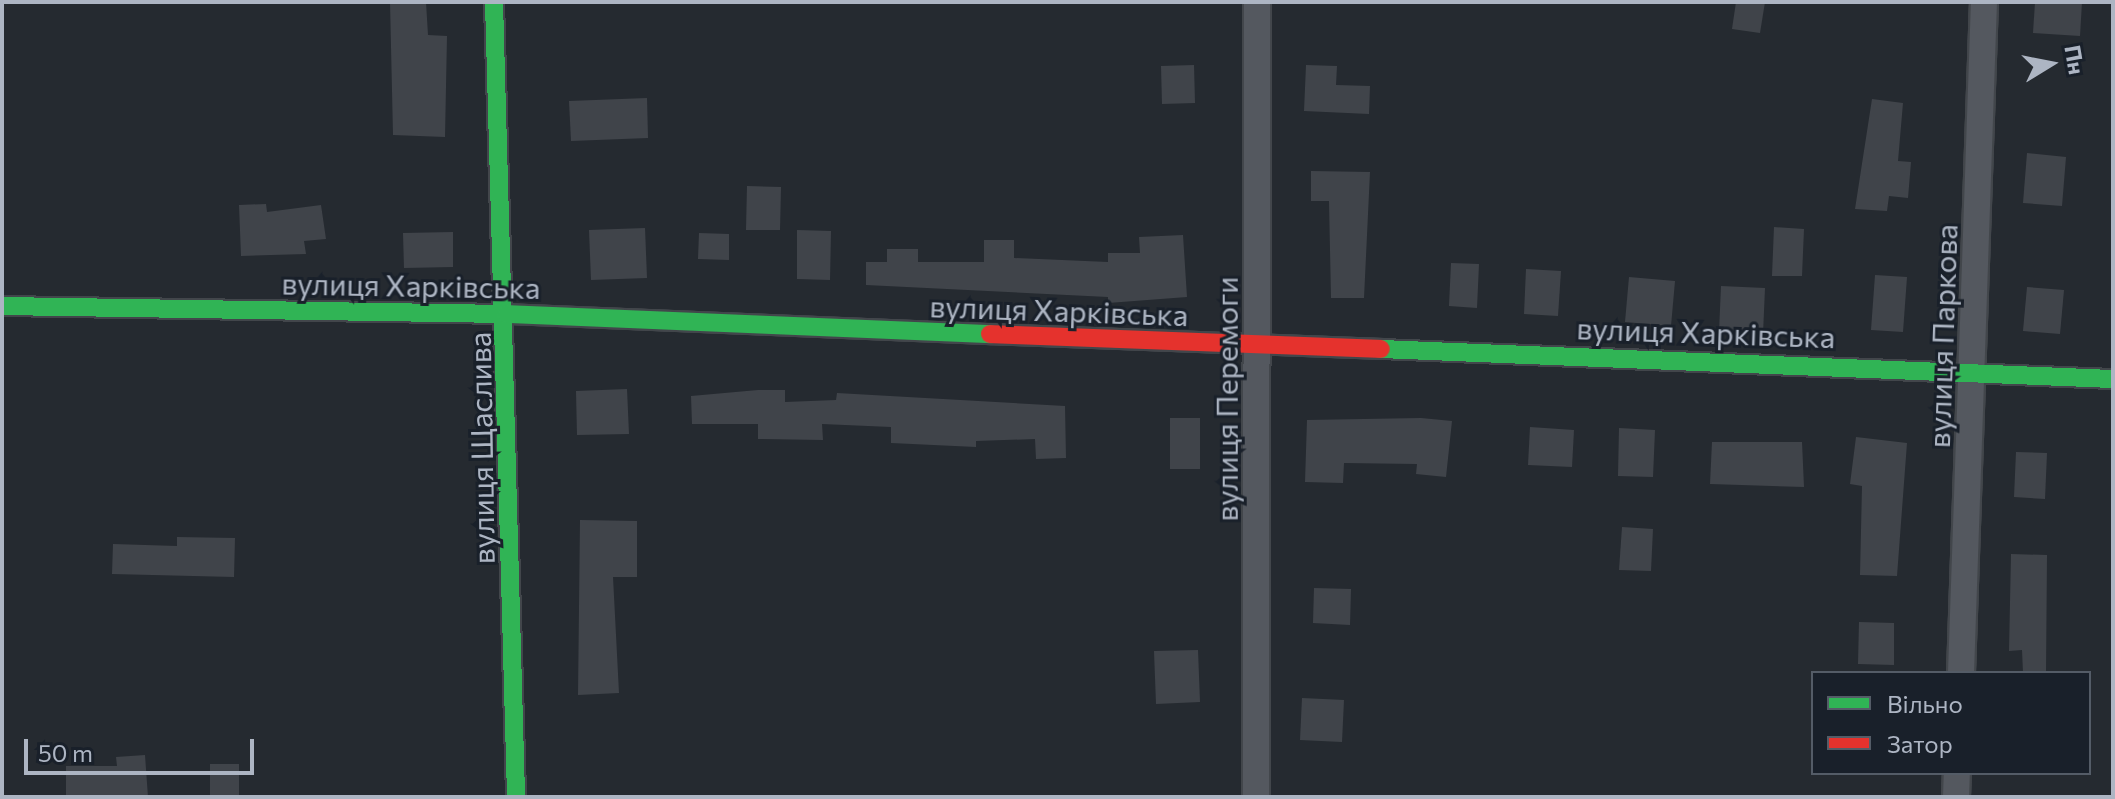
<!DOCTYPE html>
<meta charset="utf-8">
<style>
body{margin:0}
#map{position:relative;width:2115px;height:799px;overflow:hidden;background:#252a30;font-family:Commissioner,sans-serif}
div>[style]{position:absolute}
.building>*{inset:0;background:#40444a}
.roads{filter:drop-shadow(2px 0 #42464b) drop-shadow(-2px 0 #42464b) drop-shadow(0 2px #42464b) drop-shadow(0 -2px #42464b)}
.street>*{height:26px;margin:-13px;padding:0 13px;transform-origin:13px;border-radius:13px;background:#54585f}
.fast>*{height:18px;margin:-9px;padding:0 9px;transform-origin:9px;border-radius:9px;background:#30b455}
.jam>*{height:18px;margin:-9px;padding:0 9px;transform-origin:9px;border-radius:9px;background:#e5322d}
span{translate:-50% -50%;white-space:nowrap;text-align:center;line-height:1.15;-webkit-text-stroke:6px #19202a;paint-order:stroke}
.street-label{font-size:30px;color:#adb5c3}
.frame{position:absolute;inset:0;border:4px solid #adb5c3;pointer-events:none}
.legend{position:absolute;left:1811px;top:671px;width:280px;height:104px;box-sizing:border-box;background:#19202a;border:2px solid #545c67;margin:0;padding:10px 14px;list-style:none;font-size:24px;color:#adb5c3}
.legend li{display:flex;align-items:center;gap:16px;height:40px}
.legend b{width:40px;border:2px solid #545c67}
.north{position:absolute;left:2011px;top:24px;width:80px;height:80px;-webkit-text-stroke:6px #19202a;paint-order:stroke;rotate:80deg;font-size:22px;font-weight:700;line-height:32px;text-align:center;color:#adb5c3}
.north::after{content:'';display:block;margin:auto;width:28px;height:36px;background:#adb5c3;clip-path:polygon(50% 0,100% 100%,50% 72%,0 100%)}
.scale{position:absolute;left:24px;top:739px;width:230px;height:36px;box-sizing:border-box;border:4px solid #adb5c3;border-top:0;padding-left:10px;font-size:24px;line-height:28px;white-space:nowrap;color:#adb5c3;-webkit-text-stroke:6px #19202a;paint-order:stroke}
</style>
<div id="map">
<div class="building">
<div style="clip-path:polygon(390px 2px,426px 2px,428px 35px,447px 36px,445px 137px,393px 135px)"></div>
<div style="clip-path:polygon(1736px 2px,1765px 2px,1760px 33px,1732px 29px)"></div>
<div style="clip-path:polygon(2035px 2px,2082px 2px,2080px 36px,2033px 33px)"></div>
<div style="clip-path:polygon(1194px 65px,1195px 103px,1162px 104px,1161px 66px)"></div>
<div style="clip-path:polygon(1306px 65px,1337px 66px,1336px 85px,1370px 86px,1369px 114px,1304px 111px)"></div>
<div style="clip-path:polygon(647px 98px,648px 138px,571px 141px,569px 101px)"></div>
<div style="clip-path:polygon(1872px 99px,1903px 103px,1898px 161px,1911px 162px,1908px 198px,1889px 196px,1887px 211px,1855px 209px)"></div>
<div style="clip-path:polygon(2027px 153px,2066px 157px,2062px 206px,2023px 203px)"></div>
<div style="clip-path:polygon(1311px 171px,1370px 172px,1364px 298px,1331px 298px,1329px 201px,1311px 201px)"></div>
<div style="clip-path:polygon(747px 186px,781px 187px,780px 230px,746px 230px)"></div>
<div style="clip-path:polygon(266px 204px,267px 212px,321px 205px,326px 239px,304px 241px,306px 254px,241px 256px,239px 205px)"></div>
<div style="clip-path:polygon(1774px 227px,1804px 229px,1802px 276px,1772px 276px)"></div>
<div style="clip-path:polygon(645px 228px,647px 278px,591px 280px,589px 230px)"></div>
<div style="clip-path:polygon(797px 230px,831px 231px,830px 280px,797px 279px)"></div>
<div style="clip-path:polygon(453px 232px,453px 267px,404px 268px,403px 233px)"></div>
<div style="clip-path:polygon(699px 233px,729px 234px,729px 260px,698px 259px)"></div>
<div style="clip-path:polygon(1183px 235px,1187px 297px,1108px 303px,1108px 297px,866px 285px,866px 262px,887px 262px,887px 249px,918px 249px,918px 262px,984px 262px,984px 240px,1014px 240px,1014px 258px,1108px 262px,1108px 253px,1140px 253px,1139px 237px)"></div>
<div style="clip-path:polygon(1451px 263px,1479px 264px,1477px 308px,1449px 306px)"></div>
<div style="clip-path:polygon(1526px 269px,1561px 271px,1558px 316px,1524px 314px)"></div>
<div style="clip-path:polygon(1875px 275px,1907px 277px,1903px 332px,1871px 330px)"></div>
<div style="clip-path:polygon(1629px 277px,1675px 281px,1671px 326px,1625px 322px)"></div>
<div style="clip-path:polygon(1721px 286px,1765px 288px,1763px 334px,1719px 332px)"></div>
<div style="clip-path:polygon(2027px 287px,2064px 290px,2060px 334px,2023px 331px)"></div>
<div style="clip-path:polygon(627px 389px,629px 434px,577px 435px,576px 391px)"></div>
<div style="clip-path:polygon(758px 390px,785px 390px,785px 402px,836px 400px,837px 393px,1065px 406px,1066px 458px,1036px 459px,1035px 439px,976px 441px,976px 447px,891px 443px,891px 427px,822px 424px,823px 440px,758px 439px,758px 424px,692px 424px,691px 396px)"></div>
<div style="clip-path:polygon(1170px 418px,1200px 418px,1200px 469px,1170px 469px)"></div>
<div style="clip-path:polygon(1421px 418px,1452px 421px,1446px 477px,1416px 474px,1417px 464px,1344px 463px,1343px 483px,1305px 482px,1307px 420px)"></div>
<div style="clip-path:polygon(1530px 427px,1574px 430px,1572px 467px,1528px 465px)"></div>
<div style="clip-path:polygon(1619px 428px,1655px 430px,1653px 477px,1618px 476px)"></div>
<div style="clip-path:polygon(1856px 437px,1907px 443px,1897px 576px,1860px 575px,1862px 486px,1850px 484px)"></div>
<div style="clip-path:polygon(1712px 442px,1802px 442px,1804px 487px,1710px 484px)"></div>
<div style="clip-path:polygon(2016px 452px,2047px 453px,2045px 499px,2014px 497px)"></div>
<div style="clip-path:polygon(580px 520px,637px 521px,637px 577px,613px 577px,619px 693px,578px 695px)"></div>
<div style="clip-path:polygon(1622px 527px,1653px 529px,1651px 571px,1619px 570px)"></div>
<div style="clip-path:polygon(177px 537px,235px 538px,234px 577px,112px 574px,113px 544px,177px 546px)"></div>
<div style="clip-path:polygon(2011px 554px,2047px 555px,2046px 673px,2023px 673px,2022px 650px,2009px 651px)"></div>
<div style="clip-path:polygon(1314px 588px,1351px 589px,1350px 625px,1313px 623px)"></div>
<div style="clip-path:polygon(1859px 622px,1894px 623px,1894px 665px,1858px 664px)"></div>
<div style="clip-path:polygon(1198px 650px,1200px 702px,1156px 704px,1154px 651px)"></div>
<div style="clip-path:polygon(1302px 698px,1344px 700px,1342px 742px,1300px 740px)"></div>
<div style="clip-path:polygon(145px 755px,148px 797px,66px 797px,66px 766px,117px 766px,116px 757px)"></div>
<div style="clip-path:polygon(210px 764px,239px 764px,239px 797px,210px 797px)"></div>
</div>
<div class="roads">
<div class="street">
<div style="left:1961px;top:673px;width:671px;rotate:-88.04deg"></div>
<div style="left:1256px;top:797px;width:795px;rotate:-89.93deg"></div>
<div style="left:1956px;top:797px;width:24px;rotate:-88deg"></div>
</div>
<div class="fast">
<div style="left:494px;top:2px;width:795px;rotate:88.41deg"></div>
<div style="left:2px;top:306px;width:505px;rotate:0.91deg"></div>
<div style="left:507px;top:314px;width:483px;rotate:2.4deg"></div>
<div style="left:1381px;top:349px;width:733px;rotate:2.35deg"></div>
</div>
<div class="jam">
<div style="left:990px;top:334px;width:391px;rotate:2.2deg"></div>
</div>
</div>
<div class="street-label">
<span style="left:411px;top:285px;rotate:1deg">вулиця Харківська</span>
<span style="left:1059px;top:310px;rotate:2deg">вулиця Харківська</span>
<span style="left:1706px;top:332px;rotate:2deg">вулиця Харківська</span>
<span style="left:1942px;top:336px;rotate:-88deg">вулиця Паркова</span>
<span style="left:1226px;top:399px;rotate:-90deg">вулиця Перемоги</span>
<span style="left:481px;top:448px;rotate:-91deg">вулиця Щаслива</span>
</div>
<div class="frame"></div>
<ul class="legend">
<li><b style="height:10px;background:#30b455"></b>Вільно</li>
<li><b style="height:10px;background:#e5322d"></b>Затор</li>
</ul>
<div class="north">Пн</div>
<div class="scale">50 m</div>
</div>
